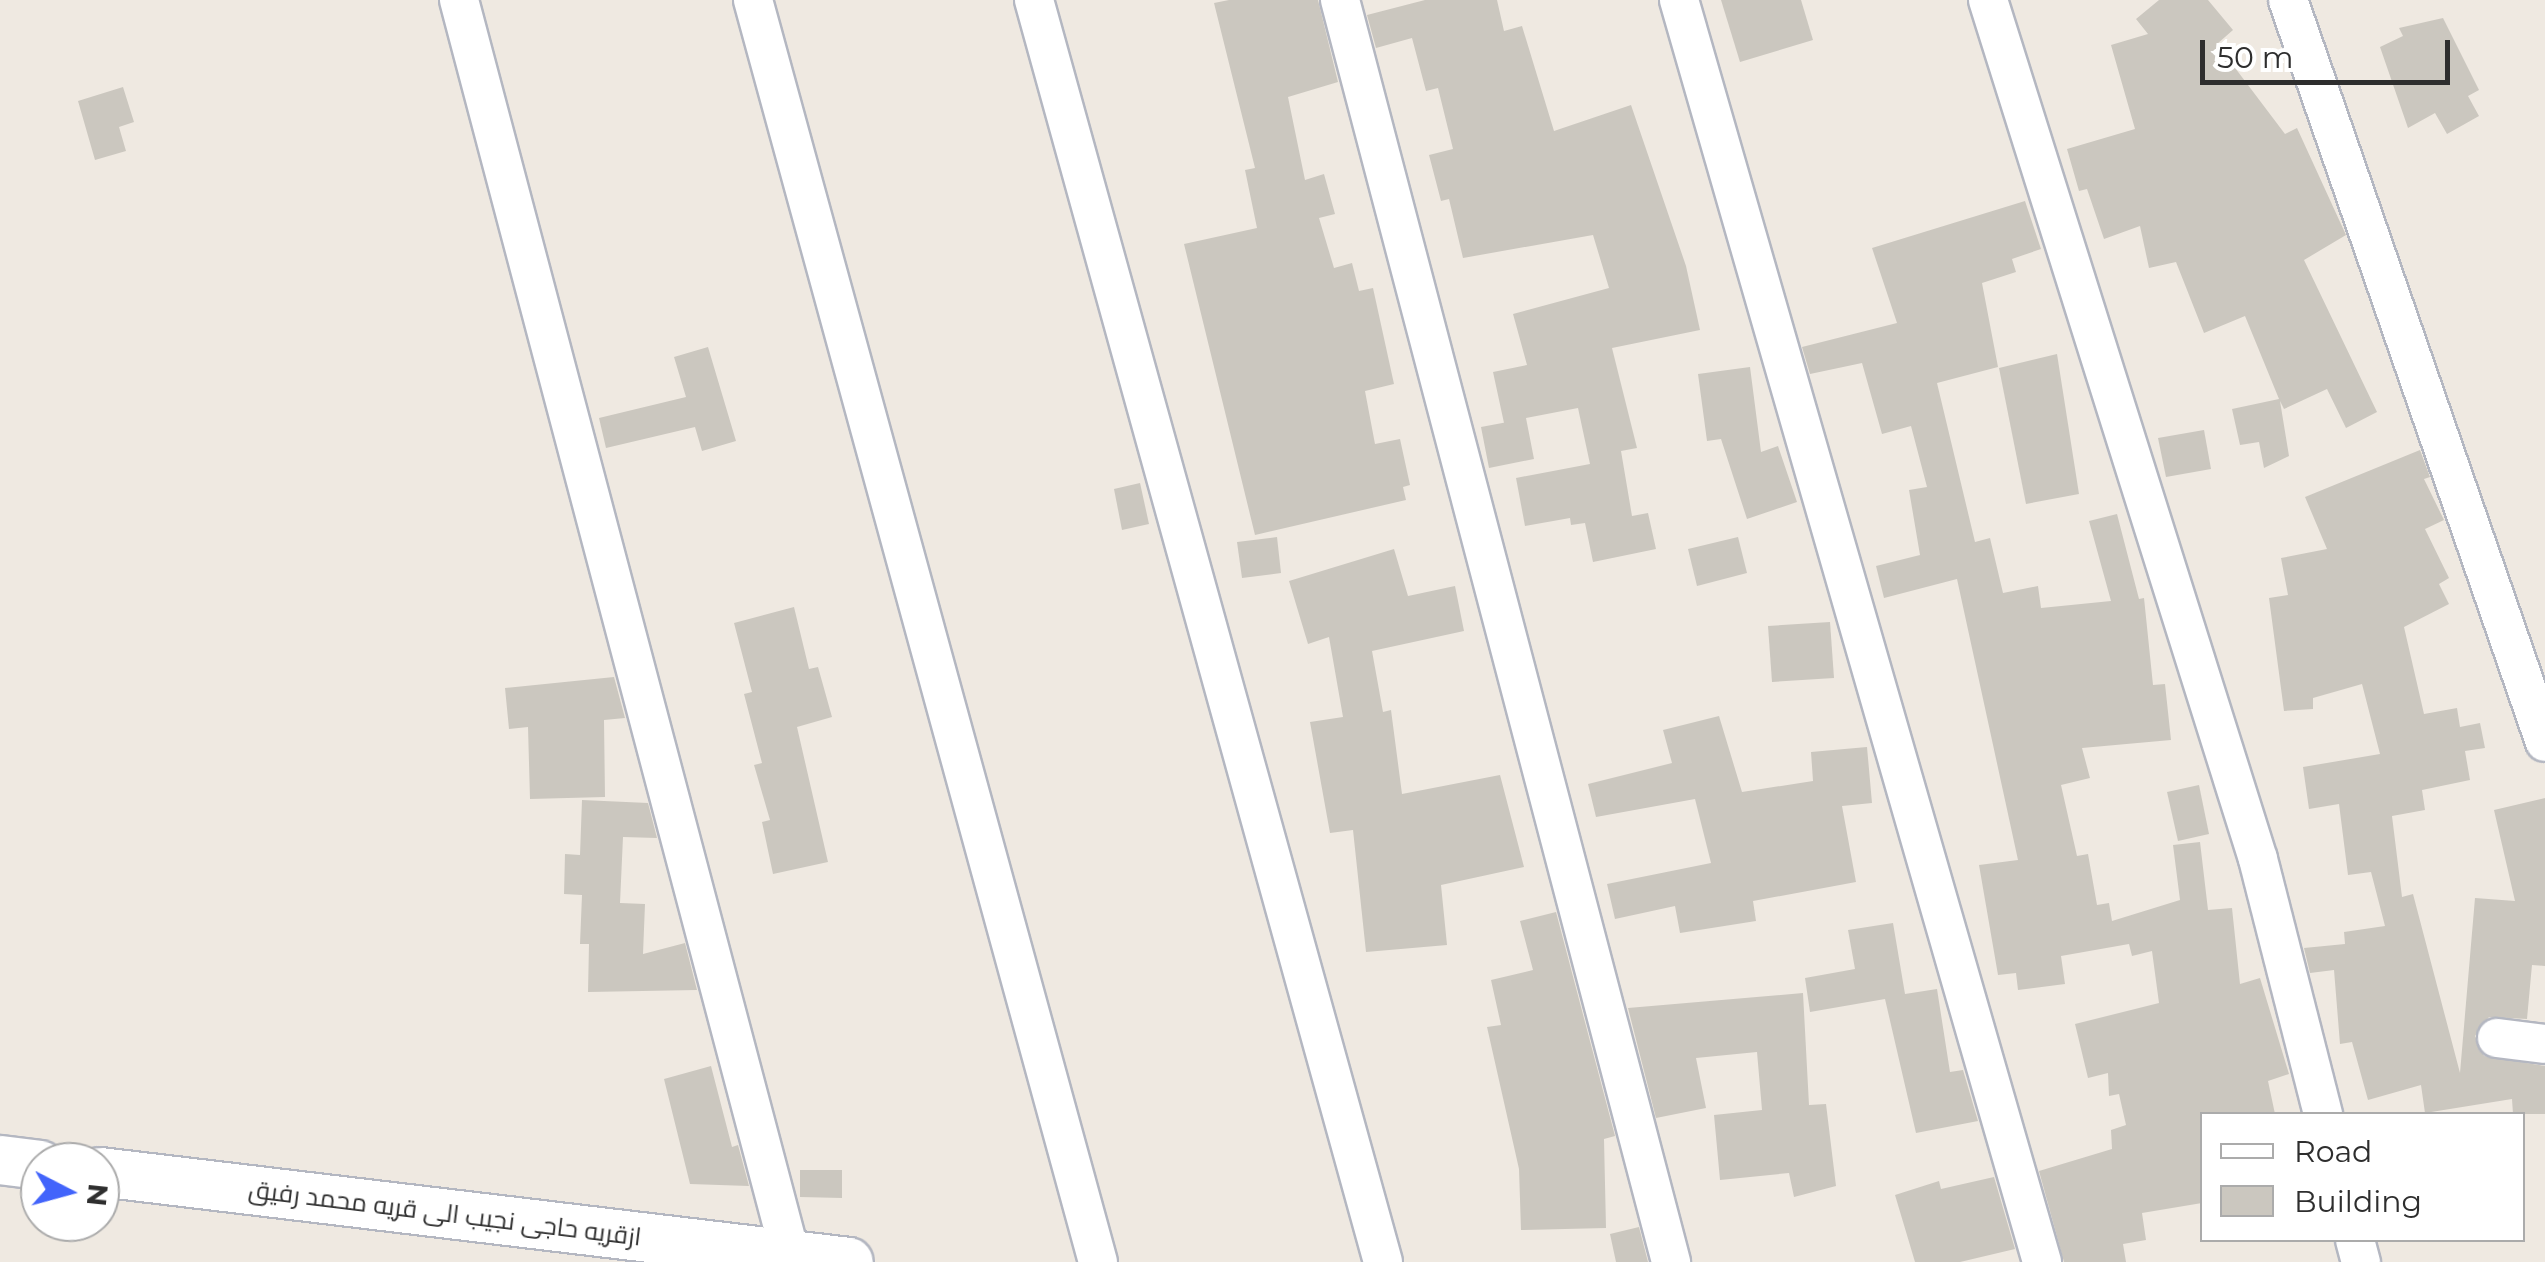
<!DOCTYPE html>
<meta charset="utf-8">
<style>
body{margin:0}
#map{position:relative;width:2545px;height:1262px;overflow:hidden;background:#efe9e1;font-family:Montserrat,Cairo,sans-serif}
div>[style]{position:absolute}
.building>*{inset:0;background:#cbc7bf}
.roads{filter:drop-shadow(2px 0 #b4b7c1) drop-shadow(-2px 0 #b4b7c1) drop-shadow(0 2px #b4b7c1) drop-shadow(0 -2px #b4b7c1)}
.minor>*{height:38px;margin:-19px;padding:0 19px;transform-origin:19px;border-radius:19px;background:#fff}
.tertiary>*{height:48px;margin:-24px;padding:0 24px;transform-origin:24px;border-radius:24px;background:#fff}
span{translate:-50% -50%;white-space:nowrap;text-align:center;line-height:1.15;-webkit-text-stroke:8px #fff;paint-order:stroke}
.street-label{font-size:25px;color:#2e2e2e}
.legend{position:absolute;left:2200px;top:1112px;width:325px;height:130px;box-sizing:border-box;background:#fff;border:2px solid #ababab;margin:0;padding:12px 18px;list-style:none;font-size:30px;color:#2e2e2e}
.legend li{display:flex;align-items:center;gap:20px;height:50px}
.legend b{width:50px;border:2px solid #ababab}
.north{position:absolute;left:20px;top:1142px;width:100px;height:100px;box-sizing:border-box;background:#fff;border:2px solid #ababab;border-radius:50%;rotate:96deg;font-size:28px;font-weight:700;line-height:40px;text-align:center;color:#2e2e2e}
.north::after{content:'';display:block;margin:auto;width:35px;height:45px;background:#4264fb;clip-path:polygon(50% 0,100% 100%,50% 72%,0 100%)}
.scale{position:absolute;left:2200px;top:40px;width:250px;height:45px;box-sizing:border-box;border:5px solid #2e2e2e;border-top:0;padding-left:12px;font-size:30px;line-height:35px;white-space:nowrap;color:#2e2e2e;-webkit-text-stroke:8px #fff;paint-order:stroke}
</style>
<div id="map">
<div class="building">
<div style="clip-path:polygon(1229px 0,1318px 0,1338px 82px,1288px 97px,1305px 180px,1324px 174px,1335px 214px,1319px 218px,1334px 268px,1352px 263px,1359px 291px,1373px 288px,1394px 384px,1365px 391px,1375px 444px,1400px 439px,1410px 485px,1403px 487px,1406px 500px,1255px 535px,1184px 244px,1257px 228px,1245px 170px,1255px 168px,1214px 3px)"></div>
<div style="clip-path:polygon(1425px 0,1497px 0,1504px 31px,1522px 26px,1554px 131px,1631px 105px,1686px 266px,1700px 330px,1612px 348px,1637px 448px,1621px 451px,1632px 516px,1648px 513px,1656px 549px,1593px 562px,1585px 523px,1571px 525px,1570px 518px,1525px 526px,1516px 478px,1590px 464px,1578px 408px,1526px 418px,1534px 459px,1489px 468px,1481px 427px,1513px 421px,1504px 423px,1493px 372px,1527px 365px,1513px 314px,1609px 288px,1593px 235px,1463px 258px,1449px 199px,1441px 201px,1429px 155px,1453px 149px,1438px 88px,1426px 91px,1412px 38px,1376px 48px,1367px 15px)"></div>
<div style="clip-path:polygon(1721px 0,1801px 0,1813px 40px,1740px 62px)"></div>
<div style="clip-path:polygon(2159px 0,2208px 0,2233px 30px,2217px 44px,2285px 134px,2297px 128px,2346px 235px,2304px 260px,2377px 412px,2346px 428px,2327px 389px,2284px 409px,2280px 401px,2289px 456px,2264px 468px,2259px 442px,2240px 445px,2232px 409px,2279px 399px,2245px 316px,2204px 333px,2176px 262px,2149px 268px,2140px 226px,2104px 239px,2087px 189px,2079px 191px,2067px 149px,2135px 129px,2111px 45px,2148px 34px,2136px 19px)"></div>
<div style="clip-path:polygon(2443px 18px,2479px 90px,2468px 96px,2479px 116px,2447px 134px,2435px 113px,2408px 128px,2380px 47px,2403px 36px,2399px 28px)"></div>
<div style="clip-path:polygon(123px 87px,134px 122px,119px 127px,126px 151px,95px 160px,78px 101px)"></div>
<div style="clip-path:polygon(2025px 201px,2041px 249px,2012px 259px,2016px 272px,1982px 283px,1998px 367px,1937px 383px,1975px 542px,1990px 538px,2003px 593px,2038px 586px,2041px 608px,2111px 601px,2089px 521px,2117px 514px,2139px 599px,2144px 598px,2153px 685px,2165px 684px,2171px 740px,2082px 748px,2090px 778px,2061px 785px,2077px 856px,2088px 854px,2097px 905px,2109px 903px,2112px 921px,2180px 900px,2173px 845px,2200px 842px,2208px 910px,2232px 908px,2240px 984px,2260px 978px,2289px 1074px,2268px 1081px,2275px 1114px,2202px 1114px,2202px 1203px,2142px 1213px,2146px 1240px,2123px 1244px,2126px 1262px,2064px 1262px,2039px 1171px,2112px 1149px,2111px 1130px,2126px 1125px,2119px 1094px,2109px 1096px,2108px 1073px,2088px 1078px,2075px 1024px,2159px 1003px,2152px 951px,2132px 956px,2129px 944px,2061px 956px,2065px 984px,2018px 990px,2016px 973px,1998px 975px,1979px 865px,2018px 860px,1957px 579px,1884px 598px,1876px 566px,1920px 555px,1909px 490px,1927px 487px,1911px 426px,1882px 434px,1862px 363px,1810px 374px,1802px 347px,1897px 323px,1872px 248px)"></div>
<div style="clip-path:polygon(708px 347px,736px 441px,702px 451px,695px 427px,606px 448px,599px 418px,686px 397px,674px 357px)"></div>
<div style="clip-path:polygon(2057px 354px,2079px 494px,2026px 504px,1999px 368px)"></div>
<div style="clip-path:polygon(1750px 367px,1761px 452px,1778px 446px,1797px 502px,1747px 519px,1721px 439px,1707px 441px,1698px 374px)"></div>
<div style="clip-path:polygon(2204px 430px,2211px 469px,2166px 477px,2158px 438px)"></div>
<div style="clip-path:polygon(2420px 450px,2430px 477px,2424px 479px,2444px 520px,2425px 529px,2449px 578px,2439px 584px,2449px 604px,2404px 627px,2424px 714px,2457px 708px,2460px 727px,2480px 723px,2485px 748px,2465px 751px,2470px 780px,2422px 790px,2425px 810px,2392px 816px,2402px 897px,2413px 894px,2460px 1073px,2475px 898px,2515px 901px,2494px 810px,2545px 798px,2545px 966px,2532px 965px,2527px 1019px,2489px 1017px,2475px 1036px,2484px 1056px,2545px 1066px,2545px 1114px,2513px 1114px,2512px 1099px,2425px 1113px,2421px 1085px,2368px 1100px,2352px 1042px,2340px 1044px,2334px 970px,2310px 973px,2304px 948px,2345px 944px,2344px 932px,2385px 926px,2371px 872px,2348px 875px,2339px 804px,2309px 809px,2303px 767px,2380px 754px,2362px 684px,2313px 698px,2313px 709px,2284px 711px,2269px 598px,2288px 595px,2281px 558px,2327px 549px,2305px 497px)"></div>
<div style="clip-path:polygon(1140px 483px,1149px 524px,1122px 530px,1114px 489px)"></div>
<div style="clip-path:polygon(1277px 537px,1281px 573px,1242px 578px,1237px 542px)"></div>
<div style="clip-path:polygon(1738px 537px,1747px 573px,1697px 586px,1688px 549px)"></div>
<div style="clip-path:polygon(1394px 549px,1408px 596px,1455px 586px,1464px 631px,1372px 651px,1383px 712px,1391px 710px,1402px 794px,1500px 775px,1524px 867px,1441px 885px,1447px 945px,1366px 952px,1353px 830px,1330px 833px,1310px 722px,1343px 717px,1329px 637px,1308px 644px,1289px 581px)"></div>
<div style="clip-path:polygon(794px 607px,809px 669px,818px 667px,832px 717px,797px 727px,828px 862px,773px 874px,762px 822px,770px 820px,754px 765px,762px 763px,744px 694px,752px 692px,734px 623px)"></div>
<div style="clip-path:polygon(1830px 622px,1834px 678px,1772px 682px,1768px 626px)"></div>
<div style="clip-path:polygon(614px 677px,625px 718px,604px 720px,605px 797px,530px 799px,528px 727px,509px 729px,505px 688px)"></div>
<div style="clip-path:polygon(1719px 716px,1742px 792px,1813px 781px,1811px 752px,1867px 747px,1872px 803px,1842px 806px,1856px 882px,1753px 901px,1756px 921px,1680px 933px,1675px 906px,1615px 919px,1607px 884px,1711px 863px,1695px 799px,1596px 817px,1588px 784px,1672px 763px,1663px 730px)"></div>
<div style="clip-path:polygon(2199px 785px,2209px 834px,2178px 841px,2167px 792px)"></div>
<div style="clip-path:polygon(582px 800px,648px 803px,657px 838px,623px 837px,620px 903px,645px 904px,643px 954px,685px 943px,697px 990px,588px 992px,589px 944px,580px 944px,582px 895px,564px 894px,565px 854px,580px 855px)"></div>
<div style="clip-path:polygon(1556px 912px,1615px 1136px,1604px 1139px,1606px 1228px,1521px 1230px,1519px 1169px,1487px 1027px,1501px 1025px,1491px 980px,1533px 970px,1520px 921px)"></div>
<div style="clip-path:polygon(1893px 923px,1905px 994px,1937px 989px,1950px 1072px,1963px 1070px,1978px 1121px,1916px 1133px,1885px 999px,1810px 1012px,1805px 978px,1855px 969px,1848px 930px)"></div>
<div style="clip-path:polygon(1803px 993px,1809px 1105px,1826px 1104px,1836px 1186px,1794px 1197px,1789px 1173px,1720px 1180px,1714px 1115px,1762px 1110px,1757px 1052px,1696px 1058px,1706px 1108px,1656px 1118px,1628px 1008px)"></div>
<div style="clip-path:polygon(711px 1066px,732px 1147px,738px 1145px,749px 1186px,690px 1184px,664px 1079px)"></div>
<div style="clip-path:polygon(800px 1170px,842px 1170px,842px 1198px,800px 1197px)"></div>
<div style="clip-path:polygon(1994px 1177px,2015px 1249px,1960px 1262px,1915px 1262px,1895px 1195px,1939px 1181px,1941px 1189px)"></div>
<div style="clip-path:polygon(1639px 1227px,1648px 1262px,1616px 1262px,1610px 1234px)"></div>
</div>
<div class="roads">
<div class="minor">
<div style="left:459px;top:0;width:1297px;rotate:75.21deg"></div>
<div style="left:753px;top:0;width:1308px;rotate:74.71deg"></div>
<div style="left:1034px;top:0;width:1309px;rotate:74.54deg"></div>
<div style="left:1340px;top:0;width:1305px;rotate:75.3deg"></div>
<div style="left:1679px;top:0;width:1313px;rotate:73.95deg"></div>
<div style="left:1988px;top:0;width:900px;rotate:72.55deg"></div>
<div style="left:2258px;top:859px;width:263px;rotate:75.7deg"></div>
<div style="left:2288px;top:0;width:785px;rotate:70.9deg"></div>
<div style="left:2497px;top:1038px;width:48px;rotate:7.1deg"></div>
<div style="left:2355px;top:1240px;width:23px;rotate:75deg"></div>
</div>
<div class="tertiary">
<div style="left:0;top:1160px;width:40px;rotate:7.1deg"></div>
<div style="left:100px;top:1172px;width:754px;rotate:6.85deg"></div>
</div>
</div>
<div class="street-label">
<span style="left:445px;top:1213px;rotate:7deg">ازقریه حاجی نجیب الی قریه محمد رفیق</span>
</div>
<ul class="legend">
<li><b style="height:12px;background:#fff"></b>Road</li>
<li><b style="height:28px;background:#cbc7bf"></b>Building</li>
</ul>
<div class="north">N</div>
<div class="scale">50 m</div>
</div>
